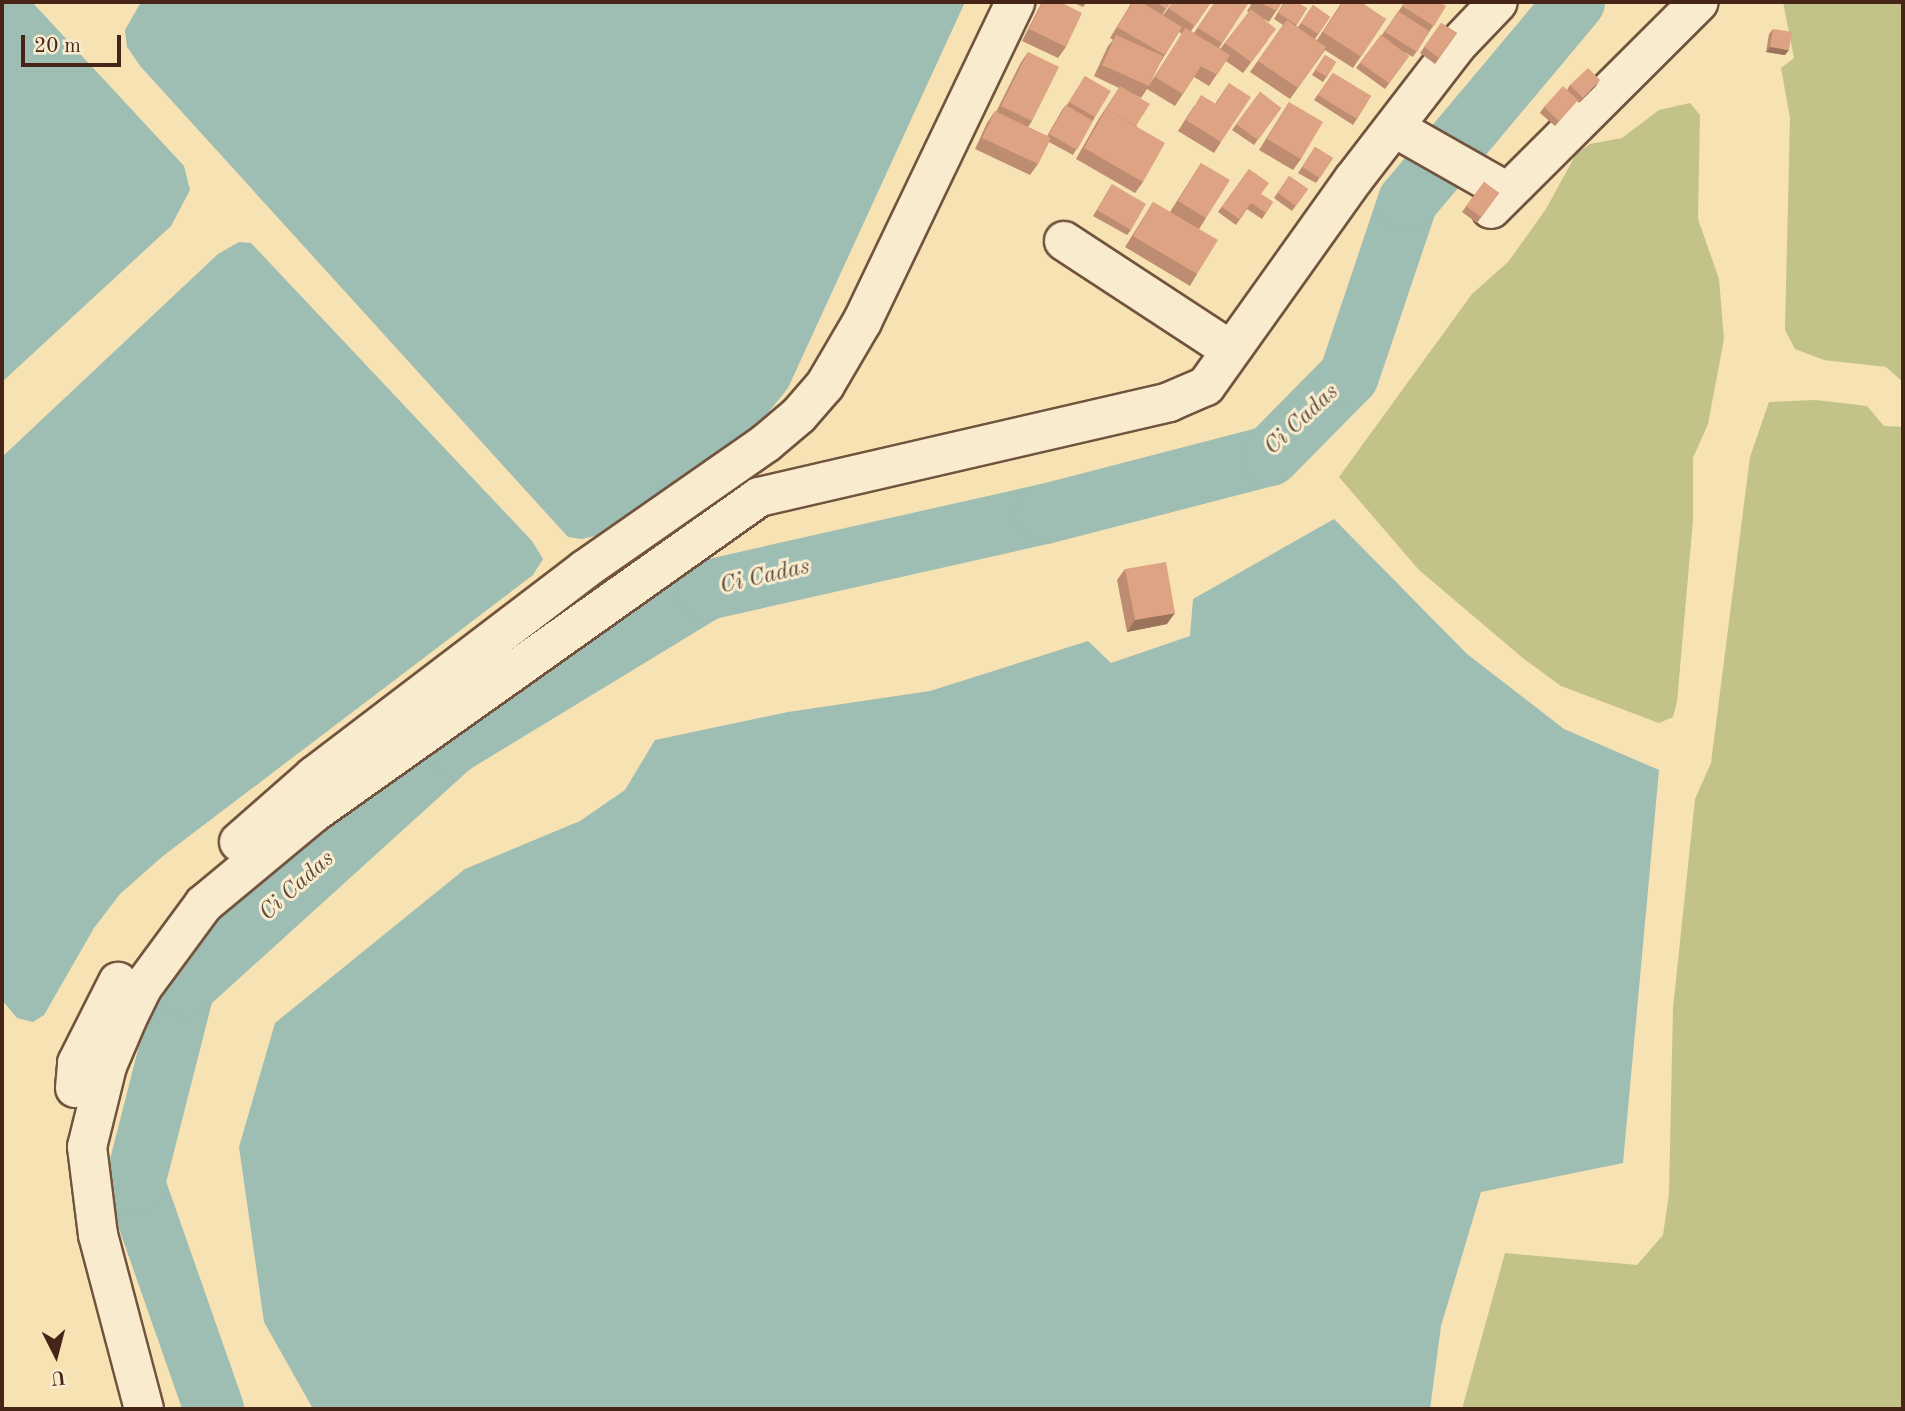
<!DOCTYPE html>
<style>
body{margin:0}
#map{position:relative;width:1905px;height:1411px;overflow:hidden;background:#f6e2b3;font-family:"Old Standard TT",serif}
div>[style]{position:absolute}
.green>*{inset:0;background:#c2c289}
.water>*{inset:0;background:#9ebdb3}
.river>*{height:60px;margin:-30px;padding:0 30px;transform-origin:30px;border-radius:30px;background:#9ebdb3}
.roads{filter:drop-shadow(2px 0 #72543e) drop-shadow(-2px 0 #72543e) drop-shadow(0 2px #72543e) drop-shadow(0 -2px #72543e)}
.minor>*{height:38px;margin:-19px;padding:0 19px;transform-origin:19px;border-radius:19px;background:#f9ecce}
.wall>*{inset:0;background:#be8c71}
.shaded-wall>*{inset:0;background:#9b725c}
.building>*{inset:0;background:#dda383}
span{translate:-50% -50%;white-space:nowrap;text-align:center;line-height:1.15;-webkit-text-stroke:6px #f9ecce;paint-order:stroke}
.water-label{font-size:23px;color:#5c4a3e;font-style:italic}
.frame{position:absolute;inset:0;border:4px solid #462417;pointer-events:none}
.north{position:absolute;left:21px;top:1320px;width:70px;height:70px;-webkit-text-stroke:5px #f9ecce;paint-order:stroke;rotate:174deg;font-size:19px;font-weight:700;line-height:28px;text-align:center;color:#462417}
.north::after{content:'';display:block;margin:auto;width:24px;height:32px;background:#462417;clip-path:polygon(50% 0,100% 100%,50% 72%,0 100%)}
.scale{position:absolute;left:21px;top:35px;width:100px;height:32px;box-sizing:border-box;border:4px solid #462417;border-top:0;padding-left:9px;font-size:21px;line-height:24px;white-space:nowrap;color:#462417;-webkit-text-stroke:5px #f9ecce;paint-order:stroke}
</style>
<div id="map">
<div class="green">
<div style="clip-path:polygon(1783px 2px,1903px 2px,1903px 382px,1886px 367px,1824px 360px,1795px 349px,1785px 330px,1790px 118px,1781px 68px,1794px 58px)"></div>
<div style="clip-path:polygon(1690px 103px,1700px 115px,1698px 219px,1719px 279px,1724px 339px,1708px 424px,1693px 458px,1693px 520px,1677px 702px,1673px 717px,1659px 723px,1561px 686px,1524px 659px,1419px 570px,1339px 477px,1472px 294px,1508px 262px,1546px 209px,1576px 154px,1590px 144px,1622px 138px,1659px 110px)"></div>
<div style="clip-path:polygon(1816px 400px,1867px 406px,1884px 426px,1903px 427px,1903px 1409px,1462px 1409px,1505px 1253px,1637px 1265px,1663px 1235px,1669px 1194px,1673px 1008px,1695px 799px,1711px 763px,1750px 457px,1769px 402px)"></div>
</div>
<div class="water">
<div style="clip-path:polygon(2px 2px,32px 2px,184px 166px,190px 190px,171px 226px,2px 382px)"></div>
<div style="clip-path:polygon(141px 2px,965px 2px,788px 388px,763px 419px,599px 535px,582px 539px,568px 537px,141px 67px,127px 47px,125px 30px)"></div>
<div style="clip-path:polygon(239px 242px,251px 243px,532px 541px,543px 559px,533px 575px,163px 856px,120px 894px,94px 928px,44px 1015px,33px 1022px,17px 1018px,2px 1000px,2px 457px,218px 254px)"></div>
<div style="clip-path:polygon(1334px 519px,1467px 654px,1564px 729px,1659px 770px,1623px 1163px,1481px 1192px,1441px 1326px,1430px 1409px,313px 1409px,264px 1322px,239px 1147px,275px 1023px,465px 869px,580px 821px,625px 790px,655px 740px,788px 712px,930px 691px,1088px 641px,1111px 663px,1190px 636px,1193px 599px)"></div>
</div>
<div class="river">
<div style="left:214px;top:1409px;width:239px;rotate:-109.3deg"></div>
<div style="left:135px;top:1183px;width:202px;rotate:-75.7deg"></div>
<div style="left:185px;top:987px;width:360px;rotate:-42.2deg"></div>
<div style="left:452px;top:745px;width:298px;rotate:-31.3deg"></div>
<div style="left:707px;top:590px;width:346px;rotate:-12.7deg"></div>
<div style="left:1045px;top:514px;width:232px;rotate:-14.5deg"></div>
<div style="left:1270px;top:456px;width:112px;rotate:-45.4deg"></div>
<div style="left:1349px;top:376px;width:185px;rotate:-71.4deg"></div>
<div style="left:1408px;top:201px;width:260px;rotate:-50deg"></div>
</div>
<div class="roads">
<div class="minor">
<div style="left:1395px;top:128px;width:128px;rotate:29.6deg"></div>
<div style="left:1491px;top:209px;width:293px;rotate:-44.9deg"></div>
<div style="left:1064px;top:241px;width:197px;rotate:33.2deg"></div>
<div style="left:239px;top:842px;width:100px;rotate:-41.3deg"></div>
<div style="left:314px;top:776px;width:340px;rotate:-37.3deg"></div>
<div style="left:584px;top:570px;width:222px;rotate:-34.9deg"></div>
<div style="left:766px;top:443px;width:43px;rotate:-40.3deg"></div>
<div style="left:799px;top:415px;width:40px;rotate:-49deg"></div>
<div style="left:825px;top:385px;width:73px;rotate:-59.6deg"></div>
<div style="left:862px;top:322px;width:355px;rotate:-64.4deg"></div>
<div style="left:75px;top:1088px;width:25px;rotate:-85deg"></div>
<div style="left:77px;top:1063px;width:91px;rotate:-63.2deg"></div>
<div style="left:144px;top:1409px;width:180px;rotate:-104.8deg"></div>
<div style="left:98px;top:1235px;width:89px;rotate:-97.1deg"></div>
<div style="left:87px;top:1147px;width:83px;rotate:-76.1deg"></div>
<div style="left:107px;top:1066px;width:51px;rotate:-66.9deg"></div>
<div style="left:127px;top:1019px;width:34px;rotate:-64deg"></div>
<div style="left:142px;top:988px;width:104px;rotate:-53.6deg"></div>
<div style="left:204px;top:904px;width:144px;rotate:-39.7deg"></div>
<div style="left:315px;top:812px;width:544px;rotate:-35.35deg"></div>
<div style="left:759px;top:497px;width:421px;rotate:-13deg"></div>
<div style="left:1169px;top:402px;width:40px;rotate:-23.4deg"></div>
<div style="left:1206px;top:386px;width:253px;rotate:-54.5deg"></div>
<div style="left:1353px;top:180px;width:170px;rotate:-52.4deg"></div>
<div style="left:1457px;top:45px;width:59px;rotate:-46.4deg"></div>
</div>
</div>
<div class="wall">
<div style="clip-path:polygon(1042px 2px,1060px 2px,1066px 47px,1058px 58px,1022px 41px)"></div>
<div style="clip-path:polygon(1072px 2px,1087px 2px,1083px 7px)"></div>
<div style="clip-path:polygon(evenodd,1132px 2px,1171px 2px,1162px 15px,1163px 15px,1173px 2px,1211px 2px,1191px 31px,1194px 33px,1215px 2px,1282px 2px,1269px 22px,1264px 19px,1268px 40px,1243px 73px,1226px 61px,1209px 86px,1194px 77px,1175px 106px,1147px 89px,1141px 98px,1133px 94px,1143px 182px,1135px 193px,1076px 159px,1098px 120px,1119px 88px,1094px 76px,1108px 46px,1113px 40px,1110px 38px,1132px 2px,1248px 3px,1251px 5px,1247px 11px,1249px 12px,1220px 49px,1219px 48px,1248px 3px,1132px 2px,1179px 32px,1182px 34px,1149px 85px,1160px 63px,1179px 32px)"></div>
<div style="clip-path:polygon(1284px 2px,1307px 8px,1296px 26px,1298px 27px,1313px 5px,1330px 17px,1315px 39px,1317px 40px,1342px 2px,1386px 19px,1353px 68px,1325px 50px,1290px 99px,1250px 72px,1283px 25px,1274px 19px)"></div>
<div style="clip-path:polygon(1405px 2px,1446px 6px,1413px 57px,1404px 52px,1409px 56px,1385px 89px,1356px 68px,1381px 35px,1382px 35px)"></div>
<div style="clip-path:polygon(1441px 23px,1457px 33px,1435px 64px,1420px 53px)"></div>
<div style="clip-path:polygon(1773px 29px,1785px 55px,1766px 52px,1769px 34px)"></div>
<div style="clip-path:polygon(1028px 52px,1032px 121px,1028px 127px,1047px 136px,1062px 110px,1066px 105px,1067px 105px,1085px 76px,1095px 117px,1073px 155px,1049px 142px,1038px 164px,1030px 175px,975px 149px,987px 123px,995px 111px,996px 112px,1020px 64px)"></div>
<div style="clip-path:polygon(1325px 55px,1336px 62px,1323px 82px,1312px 75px)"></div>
<div style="clip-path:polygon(1333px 73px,1371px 96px,1353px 125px,1314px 100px)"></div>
<div style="clip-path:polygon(1229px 83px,1221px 142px,1214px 153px,1178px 131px,1194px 106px,1215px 104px)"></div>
<div style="clip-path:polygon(1570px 85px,1596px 86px,1579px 103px,1577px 101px,1555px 126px,1540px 113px,1544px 107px,1567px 90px)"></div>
<div style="clip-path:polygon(1260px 92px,1281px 108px,1254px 145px,1232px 130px)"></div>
<div style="clip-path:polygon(1289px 102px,1301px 159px,1293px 170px,1259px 150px)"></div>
<div style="clip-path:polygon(1315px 147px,1333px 158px,1316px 183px,1298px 173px)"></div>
<div style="clip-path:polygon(1201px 163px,1206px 218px,1199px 229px,1197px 274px,1190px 286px,1125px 247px,1153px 202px,1170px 212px)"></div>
<div style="clip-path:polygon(1249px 169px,1261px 194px,1273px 202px,1262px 219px,1247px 209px,1236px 225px,1218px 212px)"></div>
<div style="clip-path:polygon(1289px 176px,1308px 189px,1292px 211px,1274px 198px)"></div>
<div style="clip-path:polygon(1484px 182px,1499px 193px,1477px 223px,1462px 212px)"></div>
<div style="clip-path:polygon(1112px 184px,1131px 230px,1127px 235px,1093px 216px)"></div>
<div style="clip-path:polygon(1125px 569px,1167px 624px,1127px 632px,1117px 580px)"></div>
</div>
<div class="shaded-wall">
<div style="clip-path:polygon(1770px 47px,1789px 50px,1785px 55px,1766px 52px)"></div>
<div style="clip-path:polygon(1600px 80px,1596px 86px,1579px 103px,1583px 98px)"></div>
<div style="clip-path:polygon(1175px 613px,1167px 624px,1127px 632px,1135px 620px)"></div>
</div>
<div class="building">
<div style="clip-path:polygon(1043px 2px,1060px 2px,1082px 13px,1066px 47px,1029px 29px)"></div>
<div style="clip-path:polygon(1133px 2px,1141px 2px,1182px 27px,1165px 55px,1117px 27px)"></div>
<div style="clip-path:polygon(1156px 2px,1171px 2px,1166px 9px)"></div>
<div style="clip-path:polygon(1173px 2px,1211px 2px,1195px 26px,1168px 8px)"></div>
<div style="clip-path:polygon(1215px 2px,1249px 2px,1222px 43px,1198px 28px)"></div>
<div style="clip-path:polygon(1258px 2px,1282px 2px,1277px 11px)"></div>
<div style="clip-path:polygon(1285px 2px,1297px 2px,1307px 8px,1297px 25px,1278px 13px)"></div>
<div style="clip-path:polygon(1343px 2px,1361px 2px,1386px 19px,1361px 57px,1323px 32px)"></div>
<div style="clip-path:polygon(1405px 2px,1439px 2px,1446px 6px,1434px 26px,1402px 6px)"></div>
<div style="clip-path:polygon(1313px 5px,1330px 17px,1318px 34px,1301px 23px)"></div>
<div style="clip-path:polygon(1251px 9px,1276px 29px,1251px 62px,1225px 43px)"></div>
<div style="clip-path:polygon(1398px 11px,1429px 31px,1417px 52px,1385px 32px)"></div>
<div style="clip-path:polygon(1287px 20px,1326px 47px,1298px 88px,1258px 61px)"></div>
<div style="clip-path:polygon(1441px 23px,1457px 33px,1439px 58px,1424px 47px)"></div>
<div style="clip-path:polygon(1185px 28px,1230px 55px,1217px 75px,1201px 66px,1183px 94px,1155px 77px)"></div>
<div style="clip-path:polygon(1773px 29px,1792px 32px,1789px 50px,1770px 47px)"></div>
<div style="clip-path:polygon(1116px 35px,1163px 56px,1149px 86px,1102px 65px)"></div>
<div style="clip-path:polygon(1381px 35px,1409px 56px,1389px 83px,1360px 63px)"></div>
<div style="clip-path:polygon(1028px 52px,1059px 67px,1032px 121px,1001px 106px)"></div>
<div style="clip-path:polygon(1325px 55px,1336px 62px,1327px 77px,1315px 70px)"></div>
<div style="clip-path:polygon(1588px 68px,1600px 80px,1583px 98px,1570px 85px)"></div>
<div style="clip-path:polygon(1333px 73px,1371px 96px,1357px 119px,1318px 95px)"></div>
<div style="clip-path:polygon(1085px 76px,1111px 91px,1095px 117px,1069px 102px)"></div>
<div style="clip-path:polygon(1229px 83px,1251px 97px,1221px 142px,1186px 120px,1201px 95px,1216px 104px)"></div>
<div style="clip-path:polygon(1120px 86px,1150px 104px,1136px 126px,1106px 109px,1105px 111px)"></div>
<div style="clip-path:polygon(1563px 86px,1578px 100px,1559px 121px,1544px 107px)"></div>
<div style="clip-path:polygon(1260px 92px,1281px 108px,1258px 140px,1236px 124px)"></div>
<div style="clip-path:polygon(1289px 102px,1323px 122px,1301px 159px,1267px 139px)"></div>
<div style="clip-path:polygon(1066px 105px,1093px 121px,1077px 150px,1049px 134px)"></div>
<div style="clip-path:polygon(1106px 109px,1165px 143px,1143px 182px,1084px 148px)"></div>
<div style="clip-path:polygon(995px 111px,1051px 138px,1038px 164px,982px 138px)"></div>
<div style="clip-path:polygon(1315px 147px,1333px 158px,1320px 178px,1302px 167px)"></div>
<div style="clip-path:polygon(1201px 163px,1230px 180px,1206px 218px,1178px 201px)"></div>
<div style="clip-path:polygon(1249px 169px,1269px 183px,1261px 194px,1273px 202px,1266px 213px,1251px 203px,1239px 219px,1222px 207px)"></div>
<div style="clip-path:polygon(1289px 176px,1308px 189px,1296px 206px,1278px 193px)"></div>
<div style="clip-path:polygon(1484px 182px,1499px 193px,1481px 217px,1466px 206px)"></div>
<div style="clip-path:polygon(1112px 184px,1146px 204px,1131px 230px,1097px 210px)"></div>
<div style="clip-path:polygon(1153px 202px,1218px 240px,1197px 274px,1133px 236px)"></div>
<div style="clip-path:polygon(1166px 562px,1175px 613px,1135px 620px,1125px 569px)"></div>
</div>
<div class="water-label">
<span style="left:1302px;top:420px;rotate:-43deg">Ci Cadas</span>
<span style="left:765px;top:577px;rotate:-13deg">Ci Cadas</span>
<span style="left:297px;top:886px;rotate:-42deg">Ci Cadas</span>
</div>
<div class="frame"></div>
<div class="north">U</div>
<div class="scale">20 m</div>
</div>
